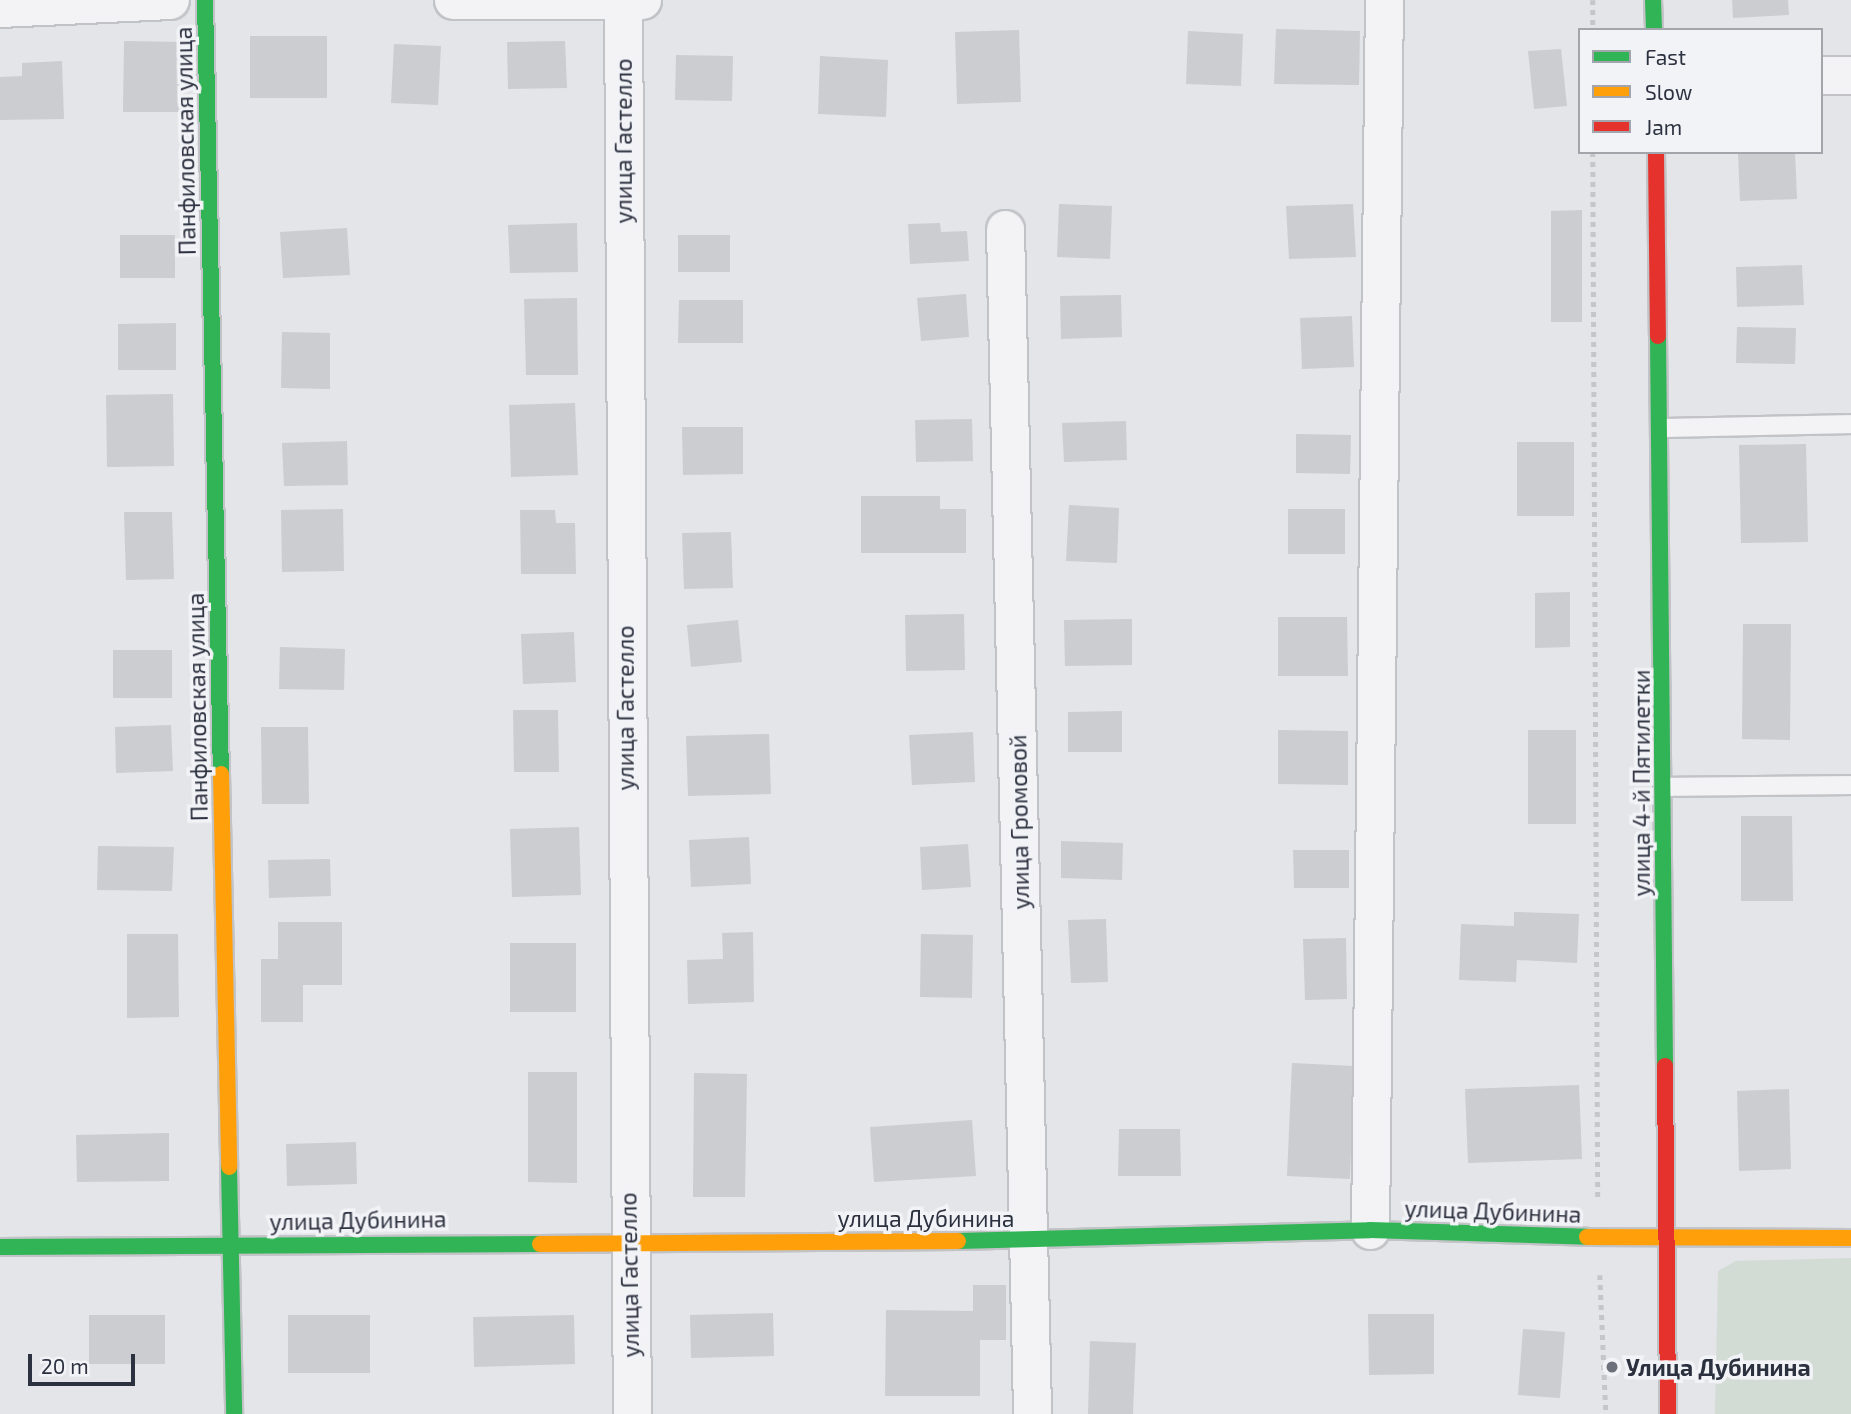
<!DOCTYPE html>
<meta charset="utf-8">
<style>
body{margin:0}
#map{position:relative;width:1851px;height:1414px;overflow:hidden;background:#e3e5e8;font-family:"Exo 2",sans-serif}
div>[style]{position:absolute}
.green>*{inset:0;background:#d3dbd5}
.building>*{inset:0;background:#cccdd0}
.path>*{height:4.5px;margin-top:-2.25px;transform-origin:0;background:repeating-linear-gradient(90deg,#c4c6ca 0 5px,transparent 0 10px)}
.roads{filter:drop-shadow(2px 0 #c2c3c6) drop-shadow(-2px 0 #c2c3c6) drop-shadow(0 2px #c2c3c6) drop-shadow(0 -2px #c2c3c6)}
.lane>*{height:18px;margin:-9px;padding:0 9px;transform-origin:9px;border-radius:9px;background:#f3f3f5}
.street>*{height:37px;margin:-18.5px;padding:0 18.5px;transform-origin:18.5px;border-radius:18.5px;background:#f3f3f5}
.fast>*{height:16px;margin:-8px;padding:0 8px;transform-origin:8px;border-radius:8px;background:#30b455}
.slow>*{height:16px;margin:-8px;padding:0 8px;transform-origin:8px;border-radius:8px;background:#ff9f0a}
.jam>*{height:16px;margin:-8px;padding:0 8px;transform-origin:8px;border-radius:8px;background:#e5322d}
.dots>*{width:19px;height:19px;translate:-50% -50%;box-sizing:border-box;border:4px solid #f2f3f7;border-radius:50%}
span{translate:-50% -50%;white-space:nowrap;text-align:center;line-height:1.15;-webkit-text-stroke:7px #f2f3f7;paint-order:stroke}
.street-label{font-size:23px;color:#2c313f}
.poi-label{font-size:23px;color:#2c313f;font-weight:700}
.left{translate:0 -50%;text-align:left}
.legend{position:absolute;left:1578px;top:28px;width:245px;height:126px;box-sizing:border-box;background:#f2f3f7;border:2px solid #a3a5ad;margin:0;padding:9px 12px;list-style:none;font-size:21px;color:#2c313f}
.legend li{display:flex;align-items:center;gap:14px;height:35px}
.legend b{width:35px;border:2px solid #a3a5ad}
.scale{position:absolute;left:28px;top:1354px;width:107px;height:32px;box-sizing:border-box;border:4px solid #2c313f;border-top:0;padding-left:9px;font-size:21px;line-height:24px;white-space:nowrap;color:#2c313f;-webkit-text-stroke:5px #f2f3f7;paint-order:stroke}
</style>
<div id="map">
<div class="green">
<div style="clip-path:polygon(1851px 1258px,1851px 1414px,1715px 1414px,1718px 1271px,1736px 1261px)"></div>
</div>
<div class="building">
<div style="clip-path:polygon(1732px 0,1788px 0,1789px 15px,1733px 18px)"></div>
<div style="clip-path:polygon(1276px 29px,1360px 31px,1359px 85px,1274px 84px)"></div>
<div style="clip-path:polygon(1019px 30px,1021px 102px,957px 104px,955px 32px)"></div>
<div style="clip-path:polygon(1188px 31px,1243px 34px,1241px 86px,1186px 84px)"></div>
<div style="clip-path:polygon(250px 36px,327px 36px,327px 98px,250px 98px)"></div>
<div style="clip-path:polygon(124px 41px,181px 42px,180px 112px,123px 112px)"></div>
<div style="clip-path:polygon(565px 41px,567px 88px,508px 89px,507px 42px)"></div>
<div style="clip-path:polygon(394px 44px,441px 46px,438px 105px,391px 103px)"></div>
<div style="clip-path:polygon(1561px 49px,1567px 106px,1534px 109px,1528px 51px)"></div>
<div style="clip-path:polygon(676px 55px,733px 56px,732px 101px,675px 100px)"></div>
<div style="clip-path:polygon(820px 56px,888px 60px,886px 117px,818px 114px)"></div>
<div style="clip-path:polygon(62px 61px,64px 119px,0 120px,0 77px,22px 76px,22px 63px)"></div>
<div style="clip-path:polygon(1738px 152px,1795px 152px,1797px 199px,1740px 201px)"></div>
<div style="clip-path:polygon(1059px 204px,1112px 206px,1110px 259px,1057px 257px)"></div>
<div style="clip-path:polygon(1353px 204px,1356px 257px,1289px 259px,1286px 206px)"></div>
<div style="clip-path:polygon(1582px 210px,1582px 322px,1551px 322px,1551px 211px)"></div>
<div style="clip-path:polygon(577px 223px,578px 272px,510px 273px,508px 225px)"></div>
<div style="clip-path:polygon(940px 223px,941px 232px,967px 231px,969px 261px,910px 264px,908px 224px)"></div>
<div style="clip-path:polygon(347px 228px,350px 275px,283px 278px,280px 232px)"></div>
<div style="clip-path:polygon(120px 235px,175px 235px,175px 278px,120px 278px)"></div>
<div style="clip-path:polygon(678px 235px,730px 235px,730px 272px,678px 272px)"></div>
<div style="clip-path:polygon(1802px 265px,1804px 305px,1737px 307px,1736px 267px)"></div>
<div style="clip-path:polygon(966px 294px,969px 337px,921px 341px,917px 298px)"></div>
<div style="clip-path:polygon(1121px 295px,1122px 337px,1061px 339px,1060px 296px)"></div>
<div style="clip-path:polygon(577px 298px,578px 375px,526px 375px,524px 299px)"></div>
<div style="clip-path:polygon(679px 300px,743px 300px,743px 343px,678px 343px)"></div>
<div style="clip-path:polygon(1352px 316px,1354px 367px,1302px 369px,1300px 318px)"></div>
<div style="clip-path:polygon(176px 323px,176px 370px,118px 370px,118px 324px)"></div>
<div style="clip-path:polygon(1737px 327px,1796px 328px,1795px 364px,1736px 363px)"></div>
<div style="clip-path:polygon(282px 332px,330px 333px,330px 389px,281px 388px)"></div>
<div style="clip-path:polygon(173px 394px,174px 466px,107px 467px,106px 395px)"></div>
<div style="clip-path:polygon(575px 403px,578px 475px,511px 477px,509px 405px)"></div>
<div style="clip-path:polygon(972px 419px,973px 461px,916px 462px,915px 420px)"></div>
<div style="clip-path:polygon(1126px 421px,1127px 460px,1064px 462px,1062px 423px)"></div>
<div style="clip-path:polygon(682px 427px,743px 427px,743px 474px,683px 475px)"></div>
<div style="clip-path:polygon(1296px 434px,1351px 435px,1350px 474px,1296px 473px)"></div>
<div style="clip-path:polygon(347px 441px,348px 485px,284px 486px,282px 443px)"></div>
<div style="clip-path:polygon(1517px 442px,1574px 442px,1574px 516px,1517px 516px)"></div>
<div style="clip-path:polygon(1806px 444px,1808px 542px,1741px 543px,1739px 445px)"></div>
<div style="clip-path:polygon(861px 496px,940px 496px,940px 509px,966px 509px,966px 553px,861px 553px)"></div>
<div style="clip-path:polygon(1069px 505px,1119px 508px,1117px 563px,1066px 561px)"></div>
<div style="clip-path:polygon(343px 509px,344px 571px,282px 572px,281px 510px)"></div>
<div style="clip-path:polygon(1288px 509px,1345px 509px,1345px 554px,1288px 554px)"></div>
<div style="clip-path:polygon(520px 510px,555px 510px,556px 523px,575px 523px,576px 574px,521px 574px)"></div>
<div style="clip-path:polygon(124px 512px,172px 512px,174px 579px,126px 580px)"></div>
<div style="clip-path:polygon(731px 532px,733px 588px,684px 589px,682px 533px)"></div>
<div style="clip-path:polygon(1570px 592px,1570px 647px,1535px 648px,1535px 593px)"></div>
<div style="clip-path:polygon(964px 614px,965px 670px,906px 671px,905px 615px)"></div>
<div style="clip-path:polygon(1278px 617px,1347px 617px,1348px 676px,1278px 676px)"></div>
<div style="clip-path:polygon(1132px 619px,1132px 665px,1065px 666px,1064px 620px)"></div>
<div style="clip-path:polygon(738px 620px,742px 662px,691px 667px,687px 625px)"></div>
<div style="clip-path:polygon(1743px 624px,1791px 624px,1790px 740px,1742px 739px)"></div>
<div style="clip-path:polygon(574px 632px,576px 682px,523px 684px,521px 634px)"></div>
<div style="clip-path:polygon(280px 647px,345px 649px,344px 690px,279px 689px)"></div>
<div style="clip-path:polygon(113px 650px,172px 650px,172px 698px,113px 698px)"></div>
<div style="clip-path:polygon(513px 710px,558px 710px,559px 772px,514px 772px)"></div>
<div style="clip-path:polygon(1122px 711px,1122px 752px,1068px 752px,1068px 712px)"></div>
<div style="clip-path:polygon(171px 725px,173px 771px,116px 773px,115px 727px)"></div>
<div style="clip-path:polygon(261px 727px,308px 727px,309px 804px,262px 804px)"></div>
<div style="clip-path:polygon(1278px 730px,1348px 731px,1348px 785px,1278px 784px)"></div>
<div style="clip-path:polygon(1528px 730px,1576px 730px,1576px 824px,1528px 824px)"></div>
<div style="clip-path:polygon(973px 732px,975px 782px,912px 785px,909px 735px)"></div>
<div style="clip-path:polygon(769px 734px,771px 794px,688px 796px,686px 736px)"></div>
<div style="clip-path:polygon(1741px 816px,1792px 816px,1793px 901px,1741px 901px)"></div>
<div style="clip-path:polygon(579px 827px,581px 895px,512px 897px,510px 829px)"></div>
<div style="clip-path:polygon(749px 837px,751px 884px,691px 887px,689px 840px)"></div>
<div style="clip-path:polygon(1061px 841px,1123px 843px,1122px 880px,1061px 878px)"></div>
<div style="clip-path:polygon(968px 844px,971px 887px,922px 890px,920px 847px)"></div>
<div style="clip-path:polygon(98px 846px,174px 847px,172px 891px,97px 890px)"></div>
<div style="clip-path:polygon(1293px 850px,1349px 850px,1349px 888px,1294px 888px)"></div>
<div style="clip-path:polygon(330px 859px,331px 896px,269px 898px,268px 860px)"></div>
<div style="clip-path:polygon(1514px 912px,1579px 914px,1577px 963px,1517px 960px,1516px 982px,1459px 980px,1461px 924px,1514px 926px)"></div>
<div style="clip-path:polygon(1106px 919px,1108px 982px,1071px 983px,1068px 920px)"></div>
<div style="clip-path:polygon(278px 922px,342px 922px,342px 985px,303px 985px,303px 1022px,261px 1022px,261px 959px,278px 959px)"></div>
<div style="clip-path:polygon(753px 932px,754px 1002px,688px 1004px,687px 960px,723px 959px,722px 933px)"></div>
<div style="clip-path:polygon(127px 934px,178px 934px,179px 1017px,127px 1018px)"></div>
<div style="clip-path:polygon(921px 934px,973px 935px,972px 998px,920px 997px)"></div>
<div style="clip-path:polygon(1346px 938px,1347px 999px,1305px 1000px,1303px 939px)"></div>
<div style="clip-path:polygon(510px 943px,576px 943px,576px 1012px,510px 1012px)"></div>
<div style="clip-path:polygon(1292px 1063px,1354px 1066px,1350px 1179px,1287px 1176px)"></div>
<div style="clip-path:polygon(528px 1072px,577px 1072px,577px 1183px,528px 1182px)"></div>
<div style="clip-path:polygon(694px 1073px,747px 1074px,745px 1197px,693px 1197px)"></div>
<div style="clip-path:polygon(1579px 1085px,1582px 1159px,1468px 1163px,1465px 1089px)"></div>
<div style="clip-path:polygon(1789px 1089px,1791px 1169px,1739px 1171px,1737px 1091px)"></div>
<div style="clip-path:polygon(972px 1120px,976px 1176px,874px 1182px,870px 1127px)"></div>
<div style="clip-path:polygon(1119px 1129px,1180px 1129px,1181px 1176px,1118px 1176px)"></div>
<div style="clip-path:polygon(169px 1133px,169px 1181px,77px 1182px,76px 1135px)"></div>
<div style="clip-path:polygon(356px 1142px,357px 1184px,287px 1186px,286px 1144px)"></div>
<div style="clip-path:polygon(973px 1285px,1006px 1285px,1006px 1340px,980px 1340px,980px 1396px,885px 1396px,886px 1310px,973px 1311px)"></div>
<div style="clip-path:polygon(773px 1313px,774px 1356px,691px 1358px,690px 1315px)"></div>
<div style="clip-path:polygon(1368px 1314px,1434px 1314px,1434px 1374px,1369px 1375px)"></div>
<div style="clip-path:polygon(89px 1315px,165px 1315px,165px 1364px,89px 1364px)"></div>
<div style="clip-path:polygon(288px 1315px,370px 1315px,370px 1373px,288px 1373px)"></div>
<div style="clip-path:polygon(574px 1315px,575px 1364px,474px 1367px,473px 1317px)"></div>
<div style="clip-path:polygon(1523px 1329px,1565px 1332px,1560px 1398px,1518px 1395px)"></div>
<div style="clip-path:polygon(1090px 1341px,1136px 1343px,1133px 1414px,1088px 1414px)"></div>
</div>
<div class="path">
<div style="left:1593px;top:0;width:30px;rotate:90deg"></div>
<div style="left:1593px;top:152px;width:1048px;rotate:89.73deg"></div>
<div style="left:1600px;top:1275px;width:139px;rotate:87.5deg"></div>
</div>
<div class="roads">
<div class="lane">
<div style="left:1661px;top:428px;width:190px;rotate:-1.2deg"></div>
<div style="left:1664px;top:787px;width:187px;rotate:-0.6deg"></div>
</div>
<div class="street">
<div style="left:453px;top:0;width:189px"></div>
<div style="left:623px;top:1px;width:1413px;rotate:89.64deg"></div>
<div style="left:0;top:8px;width:170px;rotate:-2.7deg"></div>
<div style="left:1821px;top:75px;width:30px"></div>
<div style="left:1005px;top:229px;width:1185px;rotate:88.69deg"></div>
<div style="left:1370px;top:1230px;width:1230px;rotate:-89.35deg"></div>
</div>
<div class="fast">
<div style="left:205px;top:0;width:774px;rotate:88.82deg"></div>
<div style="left:1653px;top:0;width:30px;rotate:88deg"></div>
<div style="left:1658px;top:336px;width:730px;rotate:89.45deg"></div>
<div style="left:229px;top:1167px;width:247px;rotate:88.8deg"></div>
<div style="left:958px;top:1241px;width:412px;rotate:-1.5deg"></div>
<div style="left:1370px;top:1230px;width:217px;rotate:1.8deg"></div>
<div style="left:0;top:1247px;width:540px;rotate:-0.32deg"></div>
</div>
<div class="slow">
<div style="left:221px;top:774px;width:393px;rotate:88.8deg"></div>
<div style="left:1587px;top:1237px;width:264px;rotate:0.2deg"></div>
<div style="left:540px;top:1244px;width:418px;rotate:-0.4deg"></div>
</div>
<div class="jam">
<div style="left:1656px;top:152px;width:184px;rotate:89.4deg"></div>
<div style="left:1665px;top:1066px;width:348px;rotate:89.5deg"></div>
</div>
</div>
<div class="dots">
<div style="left:1612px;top:1367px;background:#6c707a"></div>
</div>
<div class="street-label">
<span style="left:185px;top:141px;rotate:-91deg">Панфиловская улица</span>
<span style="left:623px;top:141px;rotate:-90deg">улица Гастелло</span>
<span style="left:197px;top:707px;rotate:-91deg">Панфиловская улица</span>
<span style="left:625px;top:708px;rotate:-90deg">улица Гастелло</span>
<span style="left:1641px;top:783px;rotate:-90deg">улица 4-й Пятилетки</span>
<span style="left:1019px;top:822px;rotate:-91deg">улица Громовой</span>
<span style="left:1493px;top:1211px;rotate:2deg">улица Дубинина</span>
<span style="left:926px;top:1218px">улица Дубинина</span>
<span style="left:358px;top:1220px;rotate:-1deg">улица Дубинина</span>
<span style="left:629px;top:1275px;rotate:-91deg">улица Гастелло</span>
</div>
<div class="poi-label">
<span class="left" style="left:1626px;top:1367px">Улица Дубинина</span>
</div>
<ul class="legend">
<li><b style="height:9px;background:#30b455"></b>Fast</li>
<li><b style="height:9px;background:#ff9f0a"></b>Slow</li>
<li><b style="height:9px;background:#e5322d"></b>Jam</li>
</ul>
<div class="scale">20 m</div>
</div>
